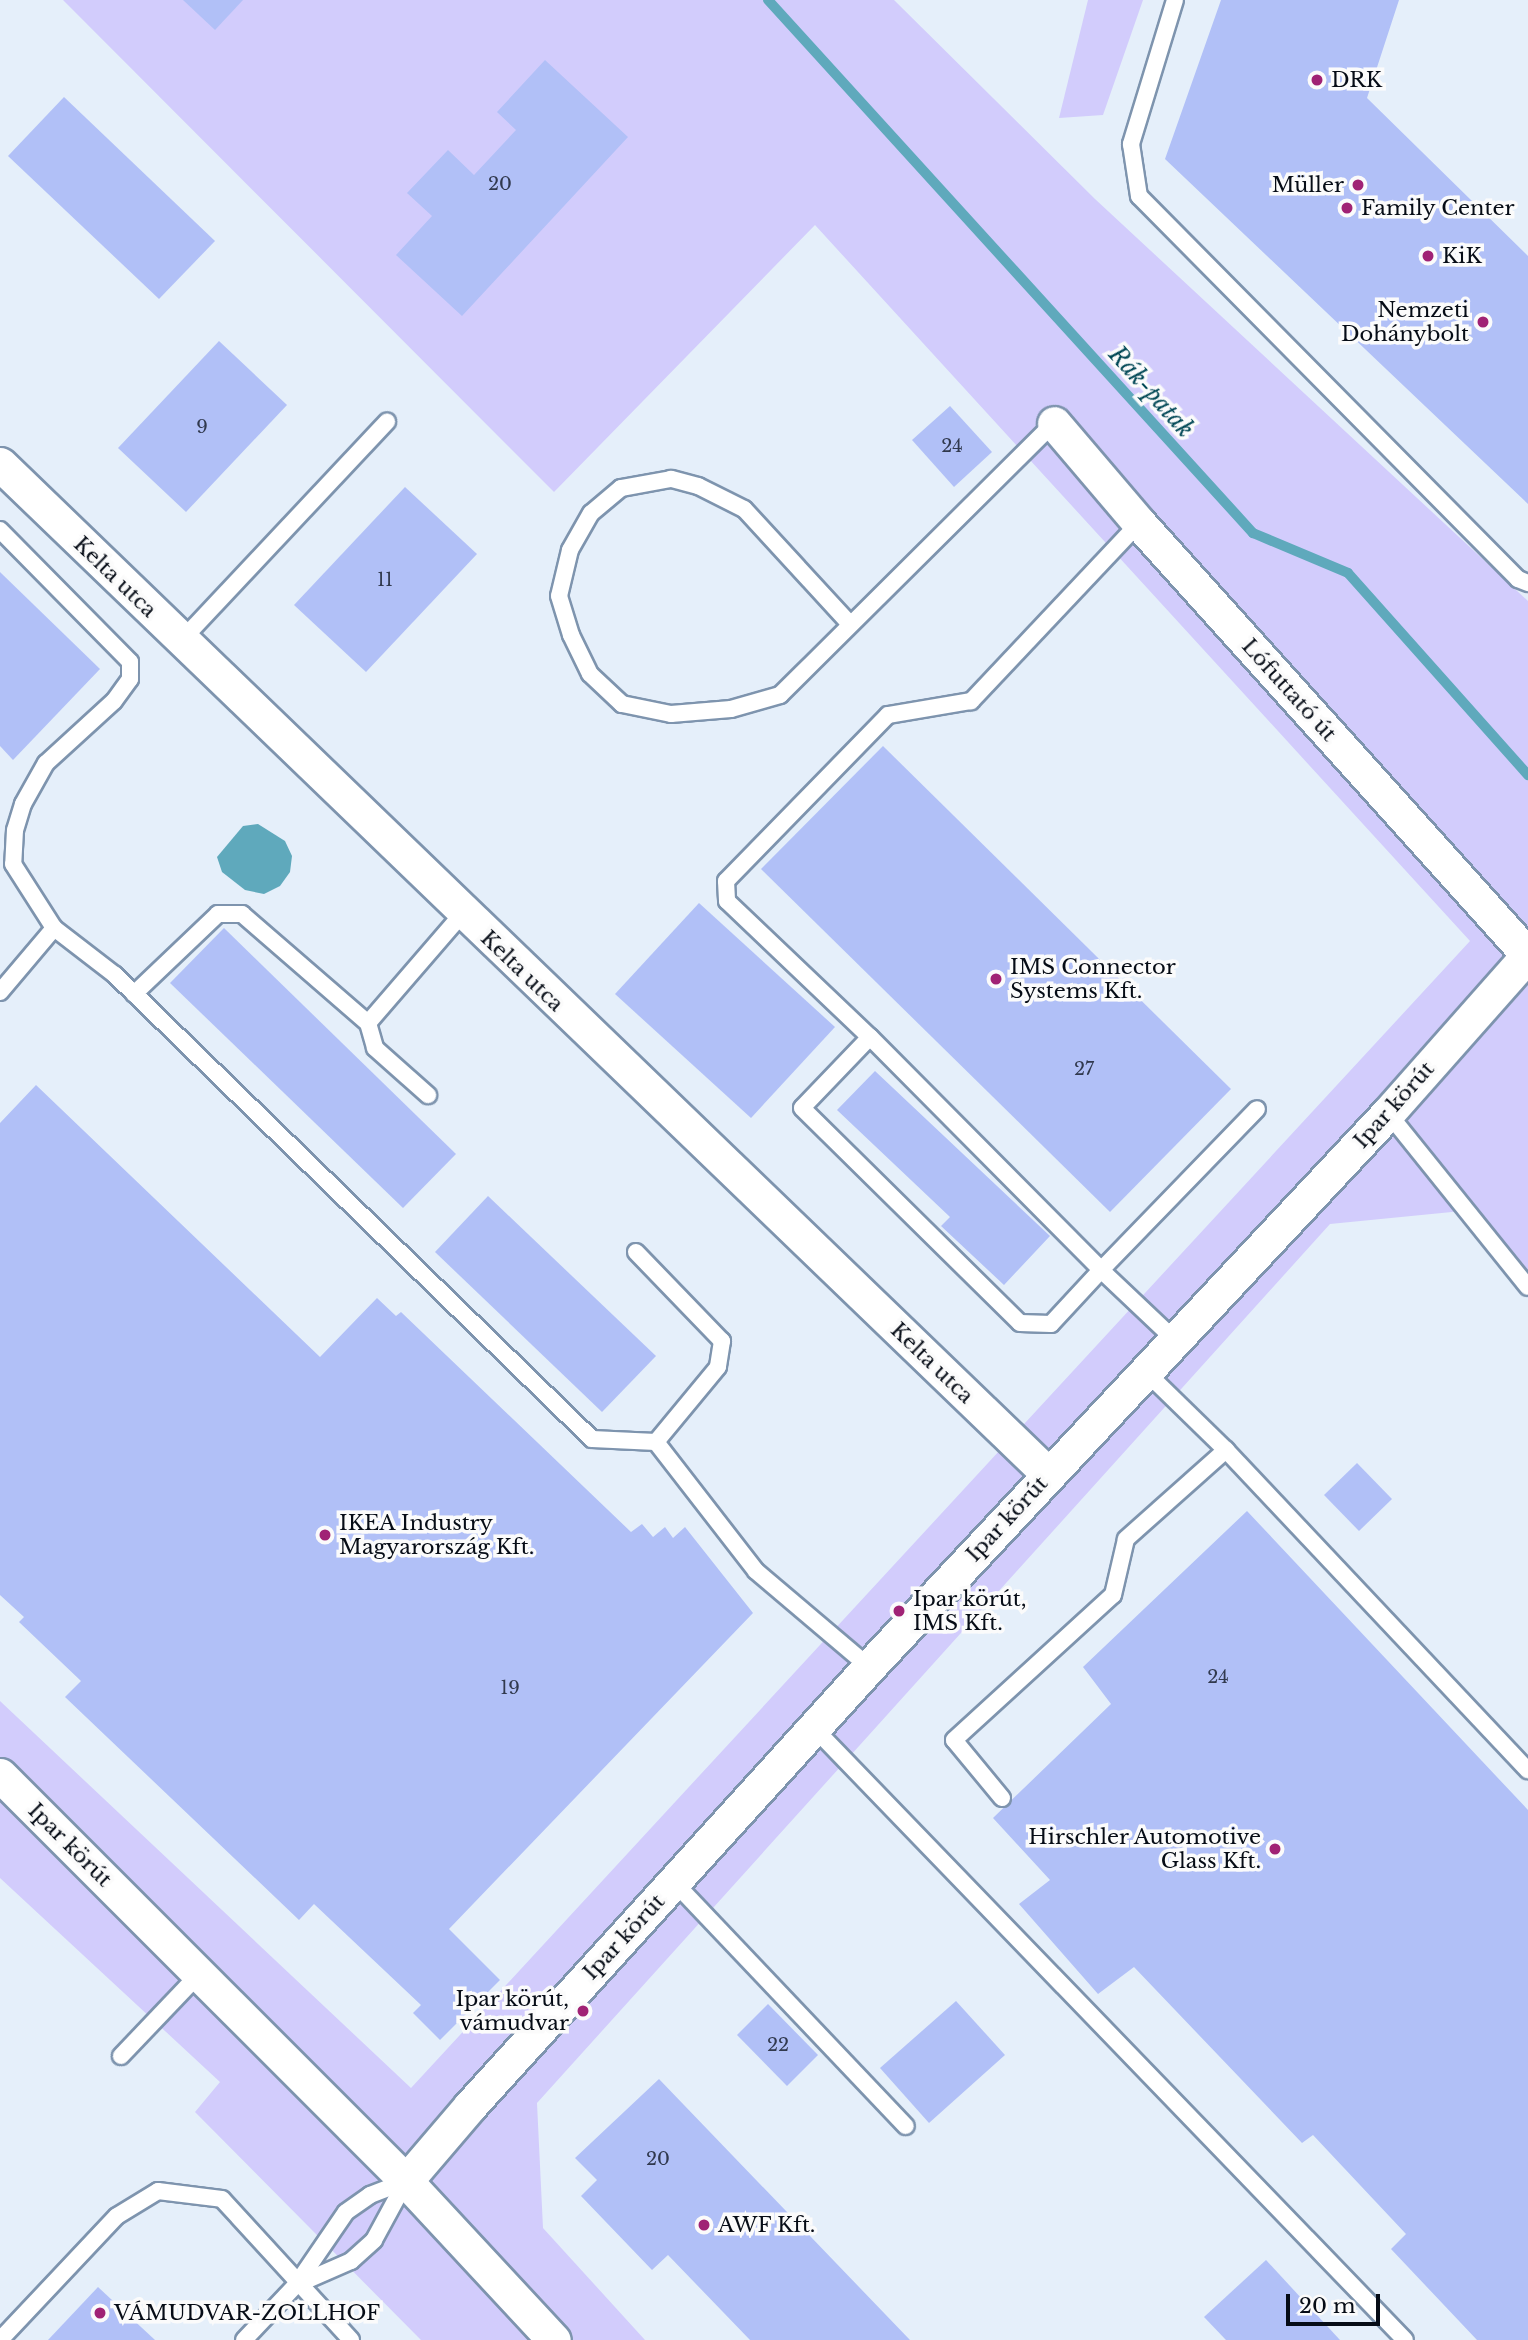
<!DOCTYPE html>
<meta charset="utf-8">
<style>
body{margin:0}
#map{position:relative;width:1528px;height:2340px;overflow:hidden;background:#e5effa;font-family:"Libre Baskerville",serif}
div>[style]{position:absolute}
.green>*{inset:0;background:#d2ccfc}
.water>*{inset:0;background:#5fa9bc}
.stream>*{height:10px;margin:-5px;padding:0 5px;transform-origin:5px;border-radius:5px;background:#5fa9bc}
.building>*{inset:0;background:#b1c0f7}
.roads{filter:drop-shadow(2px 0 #7e94ae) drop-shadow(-2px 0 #7e94ae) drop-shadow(0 2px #7e94ae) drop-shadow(0 -2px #7e94ae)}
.lane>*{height:16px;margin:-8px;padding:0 8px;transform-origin:8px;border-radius:8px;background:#fff}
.street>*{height:33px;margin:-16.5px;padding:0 16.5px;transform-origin:16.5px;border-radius:16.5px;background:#fff}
.dots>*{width:19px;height:19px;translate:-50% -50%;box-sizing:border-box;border:4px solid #fbfbfb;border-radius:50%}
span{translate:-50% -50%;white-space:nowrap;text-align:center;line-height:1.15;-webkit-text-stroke:7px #fbfbfb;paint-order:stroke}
.number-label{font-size:18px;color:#31394e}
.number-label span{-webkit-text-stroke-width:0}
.poi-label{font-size:21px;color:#060c16}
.left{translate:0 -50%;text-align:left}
.right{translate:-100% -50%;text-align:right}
.street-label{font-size:21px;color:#060c16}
.water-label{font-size:23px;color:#004755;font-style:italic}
.scale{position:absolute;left:1286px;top:2294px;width:94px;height:32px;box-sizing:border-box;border:4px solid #060c16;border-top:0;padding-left:9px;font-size:21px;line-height:24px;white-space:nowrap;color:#060c16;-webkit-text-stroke:5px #fbfbfb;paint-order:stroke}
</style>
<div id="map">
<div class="green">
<div style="clip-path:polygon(63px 0,894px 0,1095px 199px,1528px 601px,1528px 1298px,1462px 1211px,1330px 1224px,537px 2103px,543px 2228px,645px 2340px,421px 2340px,195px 2112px,220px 2082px,0 1878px,0 1701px,411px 2088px,1470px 941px,815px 225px,554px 492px)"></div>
<div style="clip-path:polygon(1088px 0,1143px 0,1103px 115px,1059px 118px)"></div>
</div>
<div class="water">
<div style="clip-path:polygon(258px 824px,285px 841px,292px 856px,290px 872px,280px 886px,264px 894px,245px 890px,222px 872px,217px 857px,243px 826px)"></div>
</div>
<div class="stream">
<div style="left:768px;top:0;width:721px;rotate:47.7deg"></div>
<div style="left:1253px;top:533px;width:103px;rotate:22.8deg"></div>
<div style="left:1348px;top:573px;width:271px;rotate:48.3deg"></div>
</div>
<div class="building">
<div style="clip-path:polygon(183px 0,243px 0,215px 30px)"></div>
<div style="clip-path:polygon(1221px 0,1399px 0,1367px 98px,1528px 256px,1528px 504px,1165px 159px)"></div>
<div style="clip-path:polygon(545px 60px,628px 137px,462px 316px,396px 255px,432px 216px,407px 193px,448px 150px,474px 175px,516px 130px,497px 112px)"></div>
<div style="clip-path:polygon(64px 97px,215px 241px,159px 299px,8px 156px)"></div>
<div style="clip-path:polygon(219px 341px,287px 405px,186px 512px,118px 448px)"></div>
<div style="clip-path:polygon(950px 406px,992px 452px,954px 487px,912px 440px)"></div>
<div style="clip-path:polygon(405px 487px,477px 554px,366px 672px,294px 605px)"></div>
<div style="clip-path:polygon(0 572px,100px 669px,13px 760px,0 746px)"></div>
<div style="clip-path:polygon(883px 746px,1231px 1089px,1110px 1212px,761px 869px)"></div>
<div style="clip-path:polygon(699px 903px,835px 1027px,751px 1118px,615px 994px)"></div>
<div style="clip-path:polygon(224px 928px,456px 1154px,403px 1208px,170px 983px)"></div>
<div style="clip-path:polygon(875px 1071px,1050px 1236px,1004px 1285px,941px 1226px,950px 1217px,837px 1110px)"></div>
<div style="clip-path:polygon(36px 1085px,320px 1357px,377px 1298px,396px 1316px,401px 1312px,631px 1532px,642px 1524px,653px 1537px,665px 1527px,673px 1538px,685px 1527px,753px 1613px,449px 1929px,500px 1980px,440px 2040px,413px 2013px,421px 2005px,314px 1904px,299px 1920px,65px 1697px,81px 1681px,19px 1622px,24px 1617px,0 1595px,0 1123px)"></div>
<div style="clip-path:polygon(488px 1196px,656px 1356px,602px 1412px,435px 1252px)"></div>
<div style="clip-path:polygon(1357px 1463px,1392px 1499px,1359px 1531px,1324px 1495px)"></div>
<div style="clip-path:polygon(1247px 1511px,1528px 1810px,1528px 2340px,1477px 2340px,1391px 2249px,1406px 2234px,1313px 2135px,1302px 2143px,1134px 1967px,1098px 1994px,1019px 1904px,1050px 1880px,993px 1818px,1111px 1704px,1083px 1667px)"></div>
<div style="clip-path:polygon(956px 2001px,1005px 2055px,929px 2123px,880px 2068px)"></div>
<div style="clip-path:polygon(768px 2004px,818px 2055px,787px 2086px,737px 2035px)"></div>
<div style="clip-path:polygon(659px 2079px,910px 2340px,750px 2340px,668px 2255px,652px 2270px,581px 2196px,597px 2180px,575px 2158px)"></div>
<div style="clip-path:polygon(1266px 2260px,1340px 2340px,1226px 2340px,1204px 2317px)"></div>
<div style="clip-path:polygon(98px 2287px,155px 2340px,48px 2340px)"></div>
</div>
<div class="roads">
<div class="lane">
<div style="left:1175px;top:0;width:151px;rotate:107deg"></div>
<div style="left:1131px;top:144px;width:53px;rotate:81.3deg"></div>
<div style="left:1139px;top:196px;width:539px;rotate:45.3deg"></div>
<div style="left:1518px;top:579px;width:11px;rotate:22deg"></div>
<div style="left:1139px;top:523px;width:245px;rotate:133.3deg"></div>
<div style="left:971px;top:701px;width:84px;rotate:170.4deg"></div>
<div style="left:888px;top:715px;width:232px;rotate:134.3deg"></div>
<div style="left:726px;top:881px;width:20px;rotate:87deg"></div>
<div style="left:727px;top:901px;width:197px;rotate:43.6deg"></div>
<div style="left:870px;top:1037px;width:328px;rotate:45.2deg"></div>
<div style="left:1101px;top:1270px;width:224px;rotate:-45.9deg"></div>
<div style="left:0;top:530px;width:185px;rotate:45.4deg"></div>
<div style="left:130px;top:662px;width:17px;rotate:90deg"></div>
<div style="left:130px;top:679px;width:27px;rotate:126deg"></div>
<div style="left:114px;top:701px;width:92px;rotate:137.6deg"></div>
<div style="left:46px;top:763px;width:47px;rotate:119.3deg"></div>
<div style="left:23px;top:804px;width:27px;rotate:107deg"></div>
<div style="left:15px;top:830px;width:34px;rotate:93deg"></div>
<div style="left:13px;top:864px;width:76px;rotate:57.4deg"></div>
<div style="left:54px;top:928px;width:77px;rotate:37.6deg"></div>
<div style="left:115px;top:975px;width:665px;rotate:44.21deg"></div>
<div style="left:592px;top:1439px;width:64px;rotate:2.7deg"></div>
<div style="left:656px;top:1442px;width:163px;rotate:52.2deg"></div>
<div style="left:756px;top:1571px;width:148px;rotate:40.3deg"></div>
<div style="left:849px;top:623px;width:155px;rotate:-132.6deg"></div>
<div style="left:744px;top:509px;width:51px;rotate:-153.4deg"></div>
<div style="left:698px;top:486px;width:28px;rotate:-165deg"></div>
<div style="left:671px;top:479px;width:51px;rotate:169.8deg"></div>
<div style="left:621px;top:488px;width:39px;rotate:140deg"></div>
<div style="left:591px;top:513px;width:43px;rotate:119.6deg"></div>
<div style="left:570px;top:550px;width:47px;rotate:103.4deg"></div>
<div style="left:559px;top:596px;width:41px;rotate:72.9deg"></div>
<div style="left:571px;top:635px;width:43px;rotate:64deg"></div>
<div style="left:590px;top:674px;width:44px;rotate:43.2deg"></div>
<div style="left:622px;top:704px;width:50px;rotate:11.5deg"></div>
<div style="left:671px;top:714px;width:60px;rotate:-4.8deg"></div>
<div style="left:731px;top:709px;width:51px;rotate:-15.9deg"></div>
<div style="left:780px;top:695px;width:386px;rotate:-44.8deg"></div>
<div style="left:181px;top:641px;width:301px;rotate:-46.8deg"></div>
<div style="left:0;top:992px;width:84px;rotate:-49.8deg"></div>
<div style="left:134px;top:994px;width:116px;rotate:-43.6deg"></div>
<div style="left:218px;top:914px;width:24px"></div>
<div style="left:242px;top:914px;width:167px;rotate:40.9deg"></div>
<div style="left:368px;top:1023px;width:144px;rotate:-49.2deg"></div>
<div style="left:368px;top:1023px;width:26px;rotate:74deg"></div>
<div style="left:375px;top:1048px;width:71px;rotate:41.6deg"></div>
<div style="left:870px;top:1037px;width:98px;rotate:133.8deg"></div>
<div style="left:802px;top:1108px;width:306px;rotate:44.6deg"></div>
<div style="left:1020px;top:1323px;width:31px;rotate:2deg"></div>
<div style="left:1051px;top:1324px;width:74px;rotate:-47.2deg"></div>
<div style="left:1101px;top:1270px;width:100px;rotate:43.4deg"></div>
<div style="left:1388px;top:1113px;width:223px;rotate:51.2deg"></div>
<div style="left:636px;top:1252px;width:124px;rotate:46deg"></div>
<div style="left:722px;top:1341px;width:26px;rotate:99deg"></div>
<div style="left:718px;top:1367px;width:97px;rotate:129.6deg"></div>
<div style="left:1145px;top:1371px;width:113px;rotate:44.3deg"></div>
<div style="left:1226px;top:1450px;width:440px;rotate:46.7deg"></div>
<div style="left:815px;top:1729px;width:849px;rotate:46deg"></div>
<div style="left:1002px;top:1798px;width:75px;rotate:-129.6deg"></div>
<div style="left:954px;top:1740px;width:215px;rotate:-42.4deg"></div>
<div style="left:1113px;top:1595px;width:57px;rotate:-76.9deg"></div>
<div style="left:1126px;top:1539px;width:134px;rotate:-41.7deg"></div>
<div style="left:675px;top:1883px;width:335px;rotate:46.5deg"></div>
<div style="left:121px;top:2056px;width:113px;rotate:-46.4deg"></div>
<div style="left:296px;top:2285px;width:60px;rotate:-23.6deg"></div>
<div style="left:351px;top:2261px;width:31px;rotate:-42deg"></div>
<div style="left:374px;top:2240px;width:67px;rotate:-61.5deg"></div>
<div style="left:0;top:2340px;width:170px;rotate:-46.7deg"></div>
<div style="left:117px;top:2216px;width:48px;rotate:-31.4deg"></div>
<div style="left:158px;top:2191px;width:64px;rotate:7.1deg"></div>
<div style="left:222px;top:2199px;width:191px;rotate:47.5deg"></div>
<div style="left:244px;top:2340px;width:76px;rotate:-46.6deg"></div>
<div style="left:296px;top:2285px;width:88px;rotate:-55.6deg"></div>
<div style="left:346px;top:2212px;width:29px;rotate:-35deg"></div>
<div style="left:370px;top:2195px;width:39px;rotate:-21deg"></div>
</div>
<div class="street">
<div style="left:0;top:464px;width:1455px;rotate:43.94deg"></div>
<div style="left:0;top:1775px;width:574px;rotate:45deg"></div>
<div style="left:406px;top:2181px;width:217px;rotate:47.1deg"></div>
<div style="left:406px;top:2181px;width:99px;rotate:-49.5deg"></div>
<div style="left:470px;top:2106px;width:593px;rotate:-47.73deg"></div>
<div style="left:869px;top:1667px;width:759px;rotate:-46.87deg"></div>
<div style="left:1388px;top:1113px;width:211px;rotate:-48.5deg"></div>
<div style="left:1528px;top:955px;width:581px;rotate:-132deg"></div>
<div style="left:1139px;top:523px;width:131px;rotate:-130.4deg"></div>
</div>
</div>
<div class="dots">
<div style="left:1317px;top:80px;background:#a02275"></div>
<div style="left:1358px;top:185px;background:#a02275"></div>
<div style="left:1347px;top:208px;background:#a02275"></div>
<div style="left:1428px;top:256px;background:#a02275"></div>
<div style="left:1483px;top:322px;background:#a02275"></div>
<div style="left:996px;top:979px;background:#a02275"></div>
<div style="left:325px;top:1535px;background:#a02275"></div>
<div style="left:899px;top:1611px;background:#a02275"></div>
<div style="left:1275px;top:1849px;background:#a02275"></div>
<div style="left:583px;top:2011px;background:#a02275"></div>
<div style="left:704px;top:2225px;background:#a02275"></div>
<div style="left:100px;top:2313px;background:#a02275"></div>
</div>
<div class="number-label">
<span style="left:500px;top:184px">20</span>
<span style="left:202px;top:427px">9</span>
<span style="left:952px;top:446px">24</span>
<span style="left:385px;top:580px">11</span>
<span style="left:1084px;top:1069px">27</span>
<span style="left:1218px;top:1677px">24</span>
<span style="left:510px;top:1688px">19</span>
<span style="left:778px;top:2045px">22</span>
<span style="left:658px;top:2159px">20</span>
</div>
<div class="poi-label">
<span class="left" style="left:1331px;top:80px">DRK</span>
<span class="right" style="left:1344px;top:185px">Müller</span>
<span class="left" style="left:1361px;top:208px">Family Center</span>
<span class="left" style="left:1442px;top:256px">KiK</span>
<span class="right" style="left:1469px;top:322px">Nemzeti<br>Dohánybolt</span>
<span class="left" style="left:1010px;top:979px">IMS Connector<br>Systems Kft.</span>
<span class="left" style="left:339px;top:1535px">IKEA Industry<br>Magyarország Kft.</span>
<span class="left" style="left:913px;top:1611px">Ipar körút,<br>IMS Kft.</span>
<span class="right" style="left:1261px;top:1849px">Hirschler Automotive<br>Glass Kft.</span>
<span class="right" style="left:569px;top:2011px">Ipar körút,<br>vámudvar</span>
<span class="left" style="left:718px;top:2225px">AWF Kft.</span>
<span class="left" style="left:114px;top:2313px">VÁMUDVAR-ZOLLHOF</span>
</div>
<div class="street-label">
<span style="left:115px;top:577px;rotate:44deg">Kelta utca</span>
<span style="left:1289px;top:690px;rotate:48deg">Lófuttató út</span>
<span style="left:522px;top:971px;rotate:44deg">Kelta utca</span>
<span style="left:1394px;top:1105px;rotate:-48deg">Ipar körút</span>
<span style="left:932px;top:1363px;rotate:44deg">Kelta utca</span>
<span style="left:1007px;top:1519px;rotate:-47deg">Ipar körút</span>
<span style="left:70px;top:1845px;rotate:45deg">Ipar körút</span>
<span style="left:624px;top:1937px;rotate:-47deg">Ipar körút</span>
</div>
<div class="water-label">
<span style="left:1151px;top:392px;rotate:48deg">Rák-patak</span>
</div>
<div class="scale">20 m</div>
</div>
